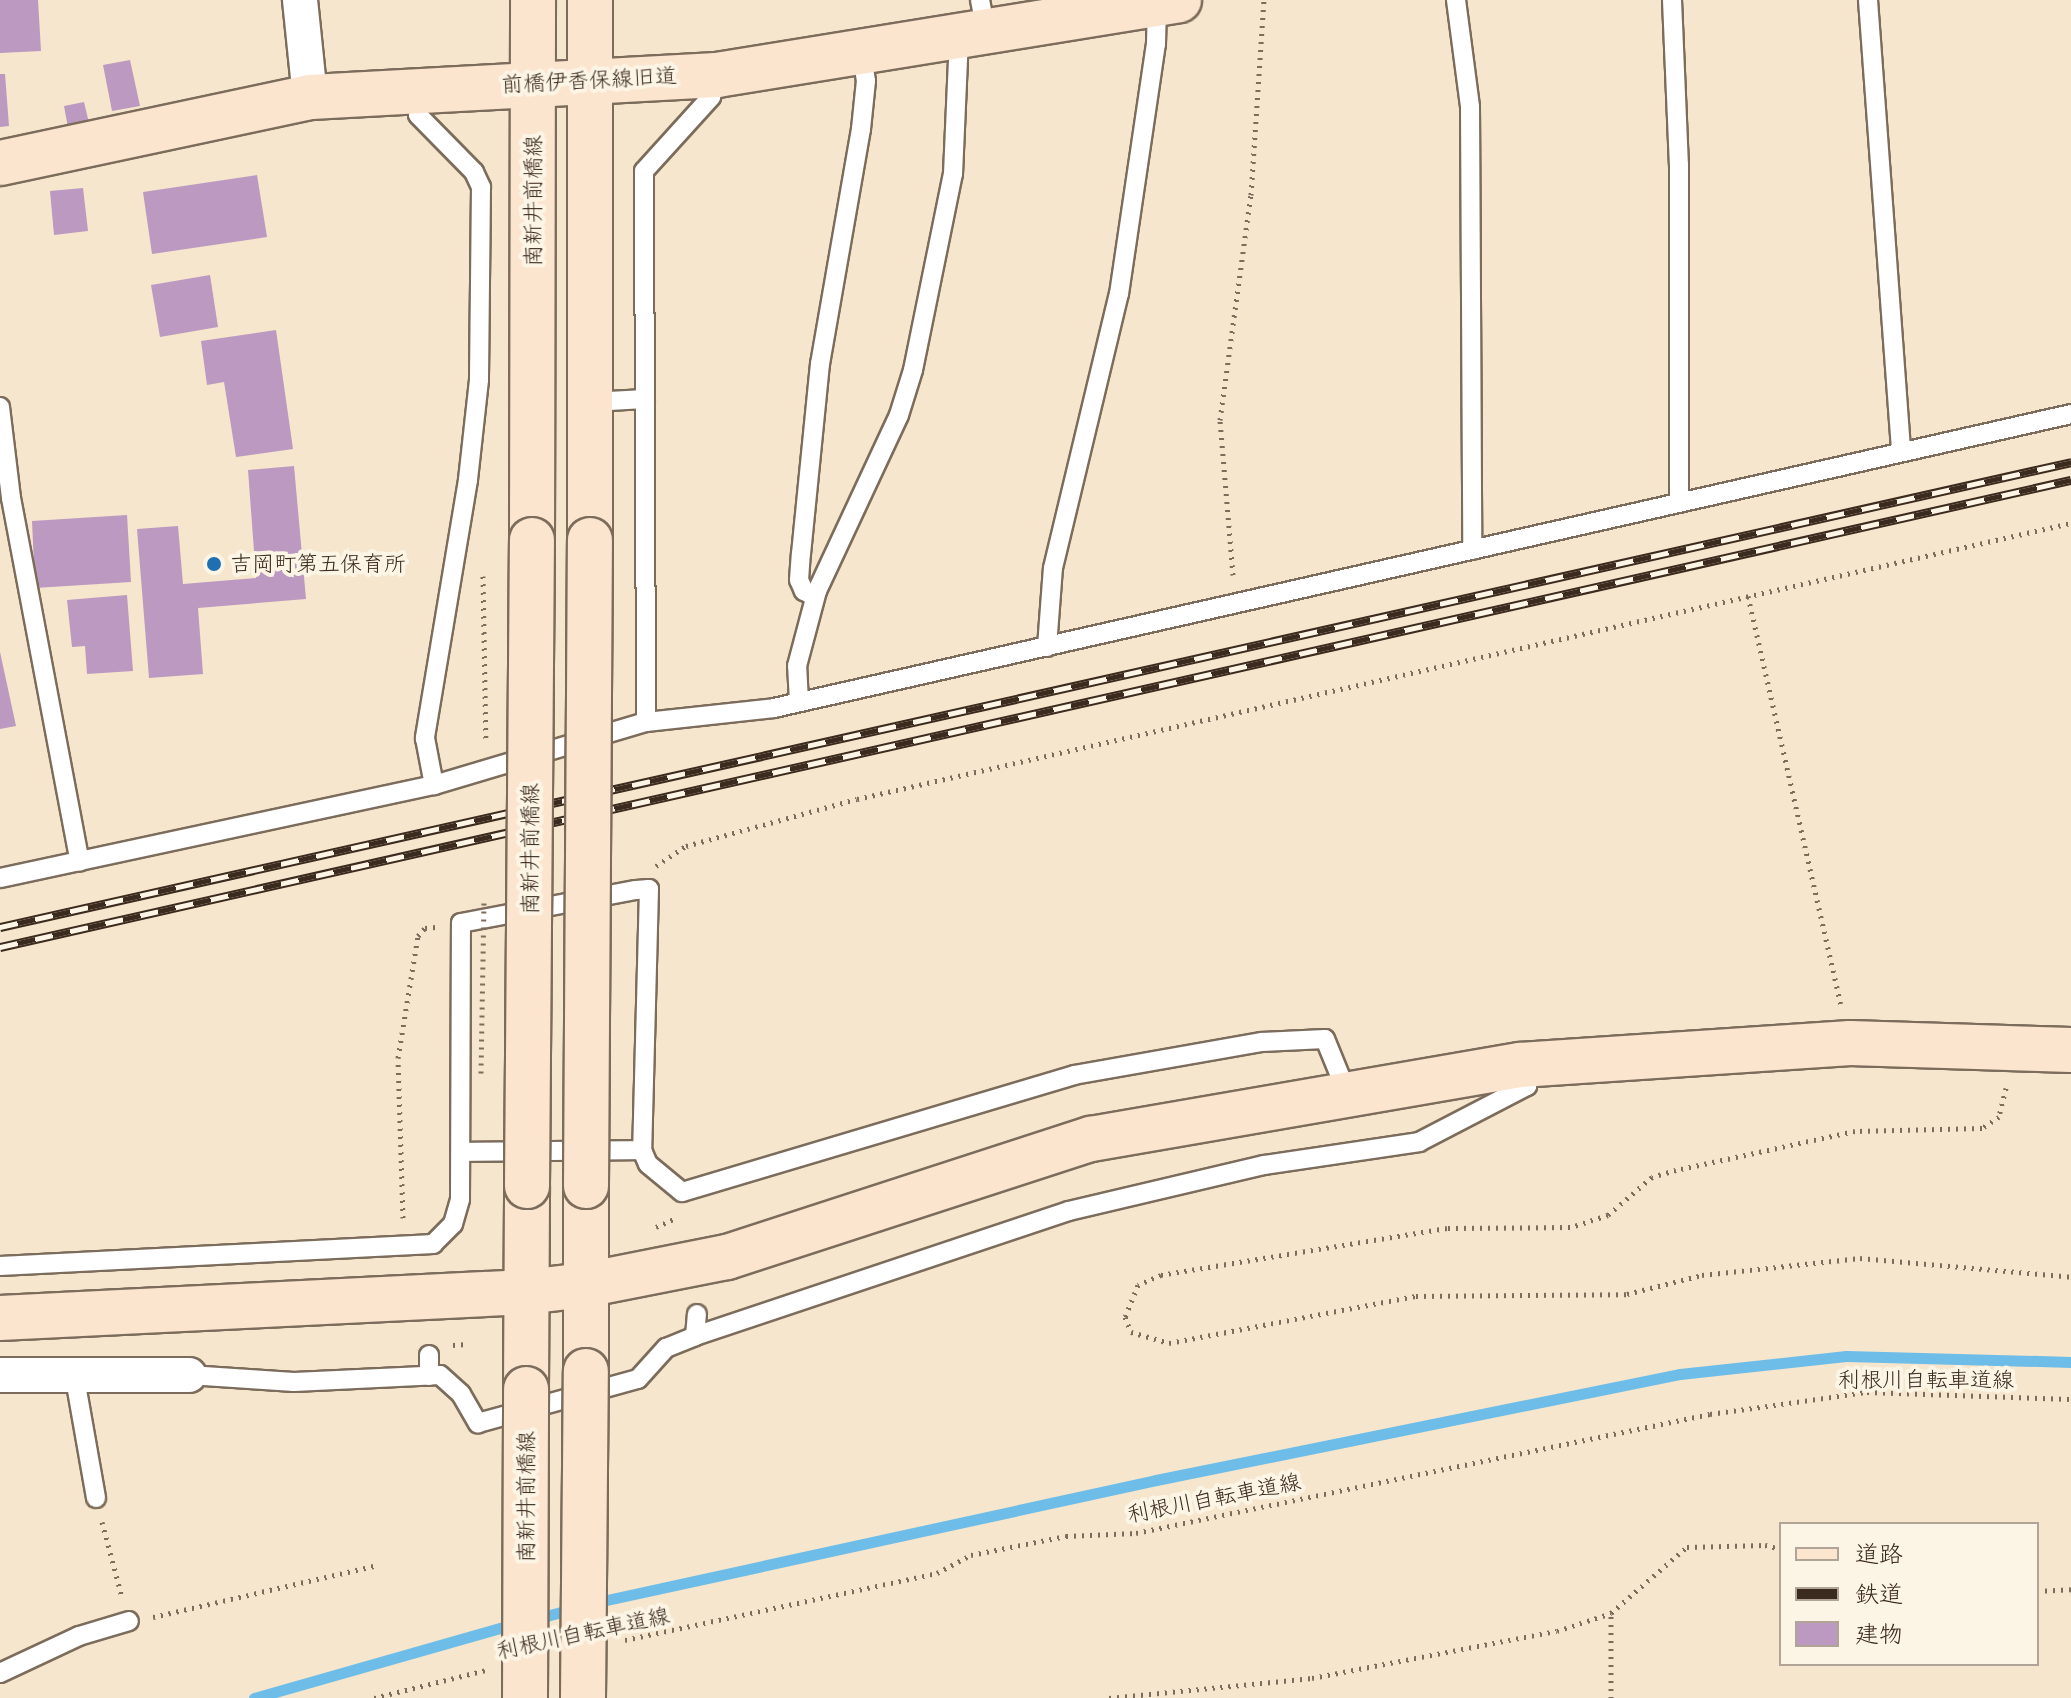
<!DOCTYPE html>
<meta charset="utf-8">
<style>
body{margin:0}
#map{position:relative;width:2071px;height:1698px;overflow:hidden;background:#f6e6cd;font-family:Sriracha,"Klee One",sans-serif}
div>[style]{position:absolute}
.stream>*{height:11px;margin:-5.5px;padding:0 5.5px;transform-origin:5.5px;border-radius:5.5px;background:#6dbde8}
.building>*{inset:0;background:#bb99c0}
.path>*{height:5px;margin-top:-2.5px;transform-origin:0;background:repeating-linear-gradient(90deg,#7c6c5b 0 2px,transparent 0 8px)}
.roads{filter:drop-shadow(2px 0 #7c6c5b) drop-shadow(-2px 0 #7c6c5b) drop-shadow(0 2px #7c6c5b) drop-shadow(0 -2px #7c6c5b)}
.lane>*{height:18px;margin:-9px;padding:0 9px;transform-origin:9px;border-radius:9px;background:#fff}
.street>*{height:34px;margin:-17px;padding:0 17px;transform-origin:17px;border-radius:17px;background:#fff}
.secondary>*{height:44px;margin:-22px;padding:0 22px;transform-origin:22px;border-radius:22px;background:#fce5cf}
.rail>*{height:9px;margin-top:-4.5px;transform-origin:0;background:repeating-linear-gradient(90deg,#fcf5e5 0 18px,#3b2a1e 0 36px);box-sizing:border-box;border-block:2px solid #3b2a1e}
.path-bridge>*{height:5px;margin-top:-2.5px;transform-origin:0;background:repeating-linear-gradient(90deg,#7c6c5b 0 2px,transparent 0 8px)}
.bridges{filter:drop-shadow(2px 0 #7c6c5b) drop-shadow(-2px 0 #7c6c5b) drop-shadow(0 2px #7c6c5b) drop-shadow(0 -2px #7c6c5b)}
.secondary-bridge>*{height:44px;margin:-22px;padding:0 22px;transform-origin:22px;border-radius:22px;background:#fce5cf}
.dots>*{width:22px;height:22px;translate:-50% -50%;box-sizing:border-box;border:4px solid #fcf5e5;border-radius:50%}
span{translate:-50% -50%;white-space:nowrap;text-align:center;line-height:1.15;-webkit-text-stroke:8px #fcf5e5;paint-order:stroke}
.street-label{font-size:22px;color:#3b2a1e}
.poi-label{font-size:22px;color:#3b2a1e}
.left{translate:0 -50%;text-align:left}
.legend{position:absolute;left:1779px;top:1522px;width:260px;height:144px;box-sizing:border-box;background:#fcf5e5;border:2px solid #afa495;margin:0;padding:10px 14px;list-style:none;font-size:24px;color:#3b2a1e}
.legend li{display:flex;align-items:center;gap:16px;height:40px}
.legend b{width:40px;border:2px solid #afa495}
</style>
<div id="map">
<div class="stream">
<div style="left:593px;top:1603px;width:576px;rotate:-12.32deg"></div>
<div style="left:1156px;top:1480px;width:535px;rotate:-11.44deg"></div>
<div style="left:1680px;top:1374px;width:167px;rotate:-6.2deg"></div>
<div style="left:1846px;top:1356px;width:225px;rotate:1.5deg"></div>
<div style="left:535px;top:1619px;width:42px;rotate:-15deg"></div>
<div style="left:254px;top:1698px;width:274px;rotate:-15.9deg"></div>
</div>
<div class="building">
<div style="clip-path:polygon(0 0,38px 0,41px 51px,0 53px)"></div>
<div style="clip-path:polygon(130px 60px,140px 106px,112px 111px,103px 65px)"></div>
<div style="clip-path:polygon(0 74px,5px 74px,9px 126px,0 127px)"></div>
<div style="clip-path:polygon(84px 102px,89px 123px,68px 128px,64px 106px)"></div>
<div style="clip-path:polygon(257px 175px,267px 237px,152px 254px,143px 192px)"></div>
<div style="clip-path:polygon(83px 188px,88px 231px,54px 235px,50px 191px)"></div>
<div style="clip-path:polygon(210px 275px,218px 327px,160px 337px,151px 285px)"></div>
<div style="clip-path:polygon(276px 330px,293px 449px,236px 457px,224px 382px,207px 385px,201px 341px)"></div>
<div style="clip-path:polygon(294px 466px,306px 599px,198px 608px,203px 674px,149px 678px,137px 529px,178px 526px,183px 584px,256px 578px,248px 470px)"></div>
<div style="clip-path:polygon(127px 515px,131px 582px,35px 588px,32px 521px)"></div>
<div style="clip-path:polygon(127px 595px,133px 671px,87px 674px,85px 646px,72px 647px,67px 600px)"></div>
<div style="clip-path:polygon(0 652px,16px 726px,0 729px)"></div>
</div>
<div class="path">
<div style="left:1233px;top:575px;width:156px;rotate:-94.8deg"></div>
<div style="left:1220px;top:420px;width:227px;rotate:-82.2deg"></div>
<div style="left:1251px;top:195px;width:195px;rotate:-86.2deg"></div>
<div style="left:483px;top:576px;width:166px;rotate:89deg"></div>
<div style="left:1748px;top:596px;width:418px;rotate:77.2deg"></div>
<div style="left:656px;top:866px;width:36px;rotate:-34deg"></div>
<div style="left:686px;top:846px;width:177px;rotate:-15.4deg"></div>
<div style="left:857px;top:799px;width:1245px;rotate:-12.81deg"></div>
<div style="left:2006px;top:1088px;width:30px;rotate:104deg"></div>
<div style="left:1999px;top:1117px;width:20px;rotate:147deg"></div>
<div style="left:1982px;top:1128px;width:127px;rotate:178.6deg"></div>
<div style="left:1855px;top:1131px;width:183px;rotate:167.7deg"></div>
<div style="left:1676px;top:1170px;width:25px;rotate:164deg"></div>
<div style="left:1652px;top:1177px;width:58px;rotate:139.2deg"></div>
<div style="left:1608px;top:1215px;width:40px;rotate:162deg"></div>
<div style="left:1570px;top:1227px;width:123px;rotate:179.5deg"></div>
<div style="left:1447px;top:1228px;width:290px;rotate:170.7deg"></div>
<div style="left:1161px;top:1275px;width:25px;rotate:157deg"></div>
<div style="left:1138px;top:1285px;width:35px;rotate:112deg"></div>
<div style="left:1125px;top:1317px;width:16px;rotate:68deg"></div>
<div style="left:1131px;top:1332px;width:40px;rotate:16deg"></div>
<div style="left:1169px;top:1343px;width:251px;rotate:-10.8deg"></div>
<div style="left:1416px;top:1296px;width:211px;rotate:-0.5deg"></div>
<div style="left:1627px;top:1294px;width:77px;rotate:-14.2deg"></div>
<div style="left:1702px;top:1275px;width:159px;rotate:-6.1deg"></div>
<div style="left:1860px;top:1258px;width:212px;rotate:5.1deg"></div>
<div style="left:403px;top:1218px;width:160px;rotate:-91.8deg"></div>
<div style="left:398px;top:1058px;width:124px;rotate:-80.7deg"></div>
<div style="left:418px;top:936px;width:11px;rotate:-49deg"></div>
<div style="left:425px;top:928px;width:11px;rotate:-5deg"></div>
<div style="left:656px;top:1227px;width:22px;rotate:-24deg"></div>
<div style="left:453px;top:1345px;width:14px;rotate:-4deg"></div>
<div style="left:102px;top:1522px;width:78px;rotate:75.1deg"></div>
<div style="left:2037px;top:1591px;width:34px;rotate:-3deg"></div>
<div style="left:153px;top:1617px;width:231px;rotate:-13deg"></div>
<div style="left:625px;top:1640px;width:319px;rotate:-12.1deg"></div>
<div style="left:937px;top:1573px;width:38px;rotate:-28deg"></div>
<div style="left:971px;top:1555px;width:97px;rotate:-11.3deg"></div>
<div style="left:1066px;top:1536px;width:70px;rotate:-2.5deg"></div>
<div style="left:1136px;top:1533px;width:586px;rotate:-11.71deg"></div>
<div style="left:1710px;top:1414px;width:159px;rotate:-8deg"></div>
<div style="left:1867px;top:1392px;width:204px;rotate:2deg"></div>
<div style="left:374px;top:1698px;width:115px;rotate:-14deg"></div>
<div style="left:1109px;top:1698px;width:204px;rotate:-5.6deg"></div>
<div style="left:1312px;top:1678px;width:249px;rotate:-10.9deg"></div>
<div style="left:1557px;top:1631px;width:57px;rotate:-18.4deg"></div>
<div style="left:1611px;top:1613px;width:101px;rotate:-41deg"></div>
<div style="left:1687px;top:1547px;width:78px;rotate:-1.5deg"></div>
<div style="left:1765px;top:1545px;width:16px;rotate:14deg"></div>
<div style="left:1611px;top:1698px;width:85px;rotate:-90deg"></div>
</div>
<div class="roads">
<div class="lane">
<div style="left:980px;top:0;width:32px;rotate:79deg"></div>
<div style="left:1456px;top:0;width:108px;rotate:82.5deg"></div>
<div style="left:1470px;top:107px;width:443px;rotate:89.7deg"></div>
<div style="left:1672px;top:0;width:165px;rotate:87.6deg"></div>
<div style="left:1679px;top:165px;width:338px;rotate:90deg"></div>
<div style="left:1868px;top:0;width:452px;rotate:85.8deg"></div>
<div style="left:415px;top:89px;width:26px;rotate:83deg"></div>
<div style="left:418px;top:115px;width:80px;rotate:45.5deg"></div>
<div style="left:474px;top:172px;width:17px;rotate:65deg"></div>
<div style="left:481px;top:187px;width:193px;rotate:90.6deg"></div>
<div style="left:479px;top:380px;width:101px;rotate:96.3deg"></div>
<div style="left:468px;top:480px;width:262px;rotate:99.5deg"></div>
<div style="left:425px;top:738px;width:48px;rotate:79.2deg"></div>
<div style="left:591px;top:402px;width:54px;rotate:-3.2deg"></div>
<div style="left:0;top:407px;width:92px;rotate:83.1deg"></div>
<div style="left:11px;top:498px;width:370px;rotate:79.3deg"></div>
<div style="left:815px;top:597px;width:13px;rotate:-151deg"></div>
<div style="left:804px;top:591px;width:12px;rotate:-114deg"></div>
<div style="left:799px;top:580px;width:26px;rotate:-86deg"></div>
<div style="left:801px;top:554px;width:191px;rotate:-84.3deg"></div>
<div style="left:820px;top:364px;width:239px;rotate:-80.1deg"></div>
<div style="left:861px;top:129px;width:48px;rotate:-84.1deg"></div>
<div style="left:866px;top:81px;width:26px;rotate:-99deg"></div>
<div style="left:1047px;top:647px;width:79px;rotate:-85.7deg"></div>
<div style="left:1053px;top:568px;width:282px;rotate:-76.5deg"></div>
<div style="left:1119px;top:294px;width:253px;rotate:-81.6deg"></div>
<div style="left:1156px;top:44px;width:40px;rotate:-88.6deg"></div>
<div style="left:799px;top:702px;width:36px;rotate:-93deg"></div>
<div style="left:797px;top:666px;width:78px;rotate:-75.1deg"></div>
<div style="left:817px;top:591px;width:194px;rotate:-65deg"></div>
<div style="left:899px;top:415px;width:47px;rotate:-72.7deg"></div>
<div style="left:913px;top:370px;width:200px;rotate:-78.5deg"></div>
<div style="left:953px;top:174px;width:135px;rotate:-87.5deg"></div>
<div style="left:646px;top:722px;width:551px;rotate:-90.21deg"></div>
<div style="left:644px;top:171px;width:100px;rotate:-47.8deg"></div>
<div style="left:711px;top:97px;width:23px;rotate:-75deg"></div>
<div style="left:0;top:878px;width:444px;rotate:-12.1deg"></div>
<div style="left:434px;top:785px;width:221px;rotate:-16.6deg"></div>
<div style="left:646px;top:722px;width:129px;rotate:-6.2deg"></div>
<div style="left:774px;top:708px;width:1330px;rotate:-12.77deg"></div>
<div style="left:461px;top:1152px;width:181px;rotate:-0.6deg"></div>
<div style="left:0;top:1266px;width:434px;rotate:-2.9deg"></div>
<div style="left:433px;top:1244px;width:28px;rotate:-45deg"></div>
<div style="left:453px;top:1224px;width:26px;rotate:-74deg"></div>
<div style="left:460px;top:1199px;width:276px;rotate:-89.8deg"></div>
<div style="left:461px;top:923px;width:178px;rotate:-10.7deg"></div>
<div style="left:636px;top:890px;width:13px;rotate:-4deg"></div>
<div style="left:649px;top:889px;width:261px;rotate:91.5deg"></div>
<div style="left:642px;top:1150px;width:15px;rotate:67deg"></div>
<div style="left:648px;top:1164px;width:44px;rotate:39.5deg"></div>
<div style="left:682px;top:1192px;width:409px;rotate:-16.6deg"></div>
<div style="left:1074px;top:1075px;width:191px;rotate:-10deg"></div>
<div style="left:1262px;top:1042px;width:63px;rotate:-2.7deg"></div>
<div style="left:1325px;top:1039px;width:58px;rotate:67.8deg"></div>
<div style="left:695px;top:1336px;width:22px;rotate:-85deg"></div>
<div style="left:74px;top:1373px;width:127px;rotate:80deg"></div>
<div style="left:189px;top:1375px;width:105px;rotate:3.8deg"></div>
<div style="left:294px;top:1382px;width:146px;rotate:-2.7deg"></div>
<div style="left:440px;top:1375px;width:28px;rotate:42deg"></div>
<div style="left:461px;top:1394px;width:34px;rotate:60deg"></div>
<div style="left:478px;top:1423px;width:166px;rotate:-15.4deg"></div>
<div style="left:638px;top:1379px;width:42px;rotate:-47.9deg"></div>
<div style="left:666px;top:1348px;width:31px;rotate:-22deg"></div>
<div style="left:695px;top:1336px;width:394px;rotate:-18.5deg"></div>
<div style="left:1069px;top:1211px;width:200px;rotate:-13.3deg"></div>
<div style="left:1264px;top:1165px;width:157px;rotate:-8.4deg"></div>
<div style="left:1419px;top:1142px;width:122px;rotate:-27.4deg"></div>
<div style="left:1527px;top:1086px;width:19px;rotate:-108deg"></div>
<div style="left:429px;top:1376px;width:21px;rotate:-90deg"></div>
<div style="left:0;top:1673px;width:87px;rotate:-25.1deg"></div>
<div style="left:79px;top:1636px;width:52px;rotate:-16.7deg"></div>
</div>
<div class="street">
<div style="left:300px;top:0;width:98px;rotate:84.1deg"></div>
<div style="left:0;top:1375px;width:189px"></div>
</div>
<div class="secondary">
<div style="left:0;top:163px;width:317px;rotate:-12deg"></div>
<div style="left:310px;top:97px;width:408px;rotate:-3.1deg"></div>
<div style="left:717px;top:75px;width:468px;rotate:-9.2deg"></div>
<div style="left:532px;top:540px;width:540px;rotate:-89.89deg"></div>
<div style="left:590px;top:540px;width:540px;rotate:-90deg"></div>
<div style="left:0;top:1318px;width:527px;rotate:-2.83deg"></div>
<div style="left:526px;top:1292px;width:59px;rotate:-6.8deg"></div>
<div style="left:585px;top:1285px;width:145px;rotate:-11.2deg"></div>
<div style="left:727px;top:1257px;width:383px;rotate:-18deg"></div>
<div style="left:1091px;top:1139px;width:435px;rotate:-9.8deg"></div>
<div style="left:1520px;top:1065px;width:331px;rotate:-3.8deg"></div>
<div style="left:1850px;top:1043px;width:221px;rotate:1.8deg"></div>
<div style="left:586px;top:1371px;width:185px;rotate:-90deg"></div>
<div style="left:526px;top:1389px;width:203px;rotate:-89.7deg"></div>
</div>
</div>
<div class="rail">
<div style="left:0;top:927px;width:2123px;rotate:-12.65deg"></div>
<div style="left:0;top:947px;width:2123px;rotate:-12.71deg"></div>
</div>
<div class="path-bridge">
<div style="left:481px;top:1073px;width:172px;rotate:-89deg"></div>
</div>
<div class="bridges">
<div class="secondary-bridge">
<div style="left:527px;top:1186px;width:646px;rotate:-89.56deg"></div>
<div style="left:586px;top:1186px;width:646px;rotate:-89.65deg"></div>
<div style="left:525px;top:1698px;width:309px;rotate:-89.8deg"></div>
<div style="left:583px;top:1698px;width:327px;rotate:-89.5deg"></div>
</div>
</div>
<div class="dots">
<div style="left:214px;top:564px;background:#1f6fb2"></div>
</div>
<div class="street-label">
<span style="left:589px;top:80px;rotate:-3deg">前橋伊香保線旧道</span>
<span style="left:533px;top:201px;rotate:-90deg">南新井前橋線</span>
<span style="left:530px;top:849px;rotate:-90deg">南新井前橋線</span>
<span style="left:1926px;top:1380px">利根川自転車道線</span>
<span style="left:526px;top:1497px;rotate:-90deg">南新井前橋線</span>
<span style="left:1214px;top:1498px;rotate:-11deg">利根川自転車道線</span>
<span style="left:583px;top:1633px;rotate:-12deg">利根川自転車道線</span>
</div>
<div class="poi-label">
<span class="left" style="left:230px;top:564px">吉岡町第五保育所</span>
</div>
<ul class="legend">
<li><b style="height:10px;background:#fce5cf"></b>道路</li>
<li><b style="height:10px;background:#3b2a1e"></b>鉄道</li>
<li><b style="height:22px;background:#bb99c0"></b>建物</li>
</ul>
</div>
